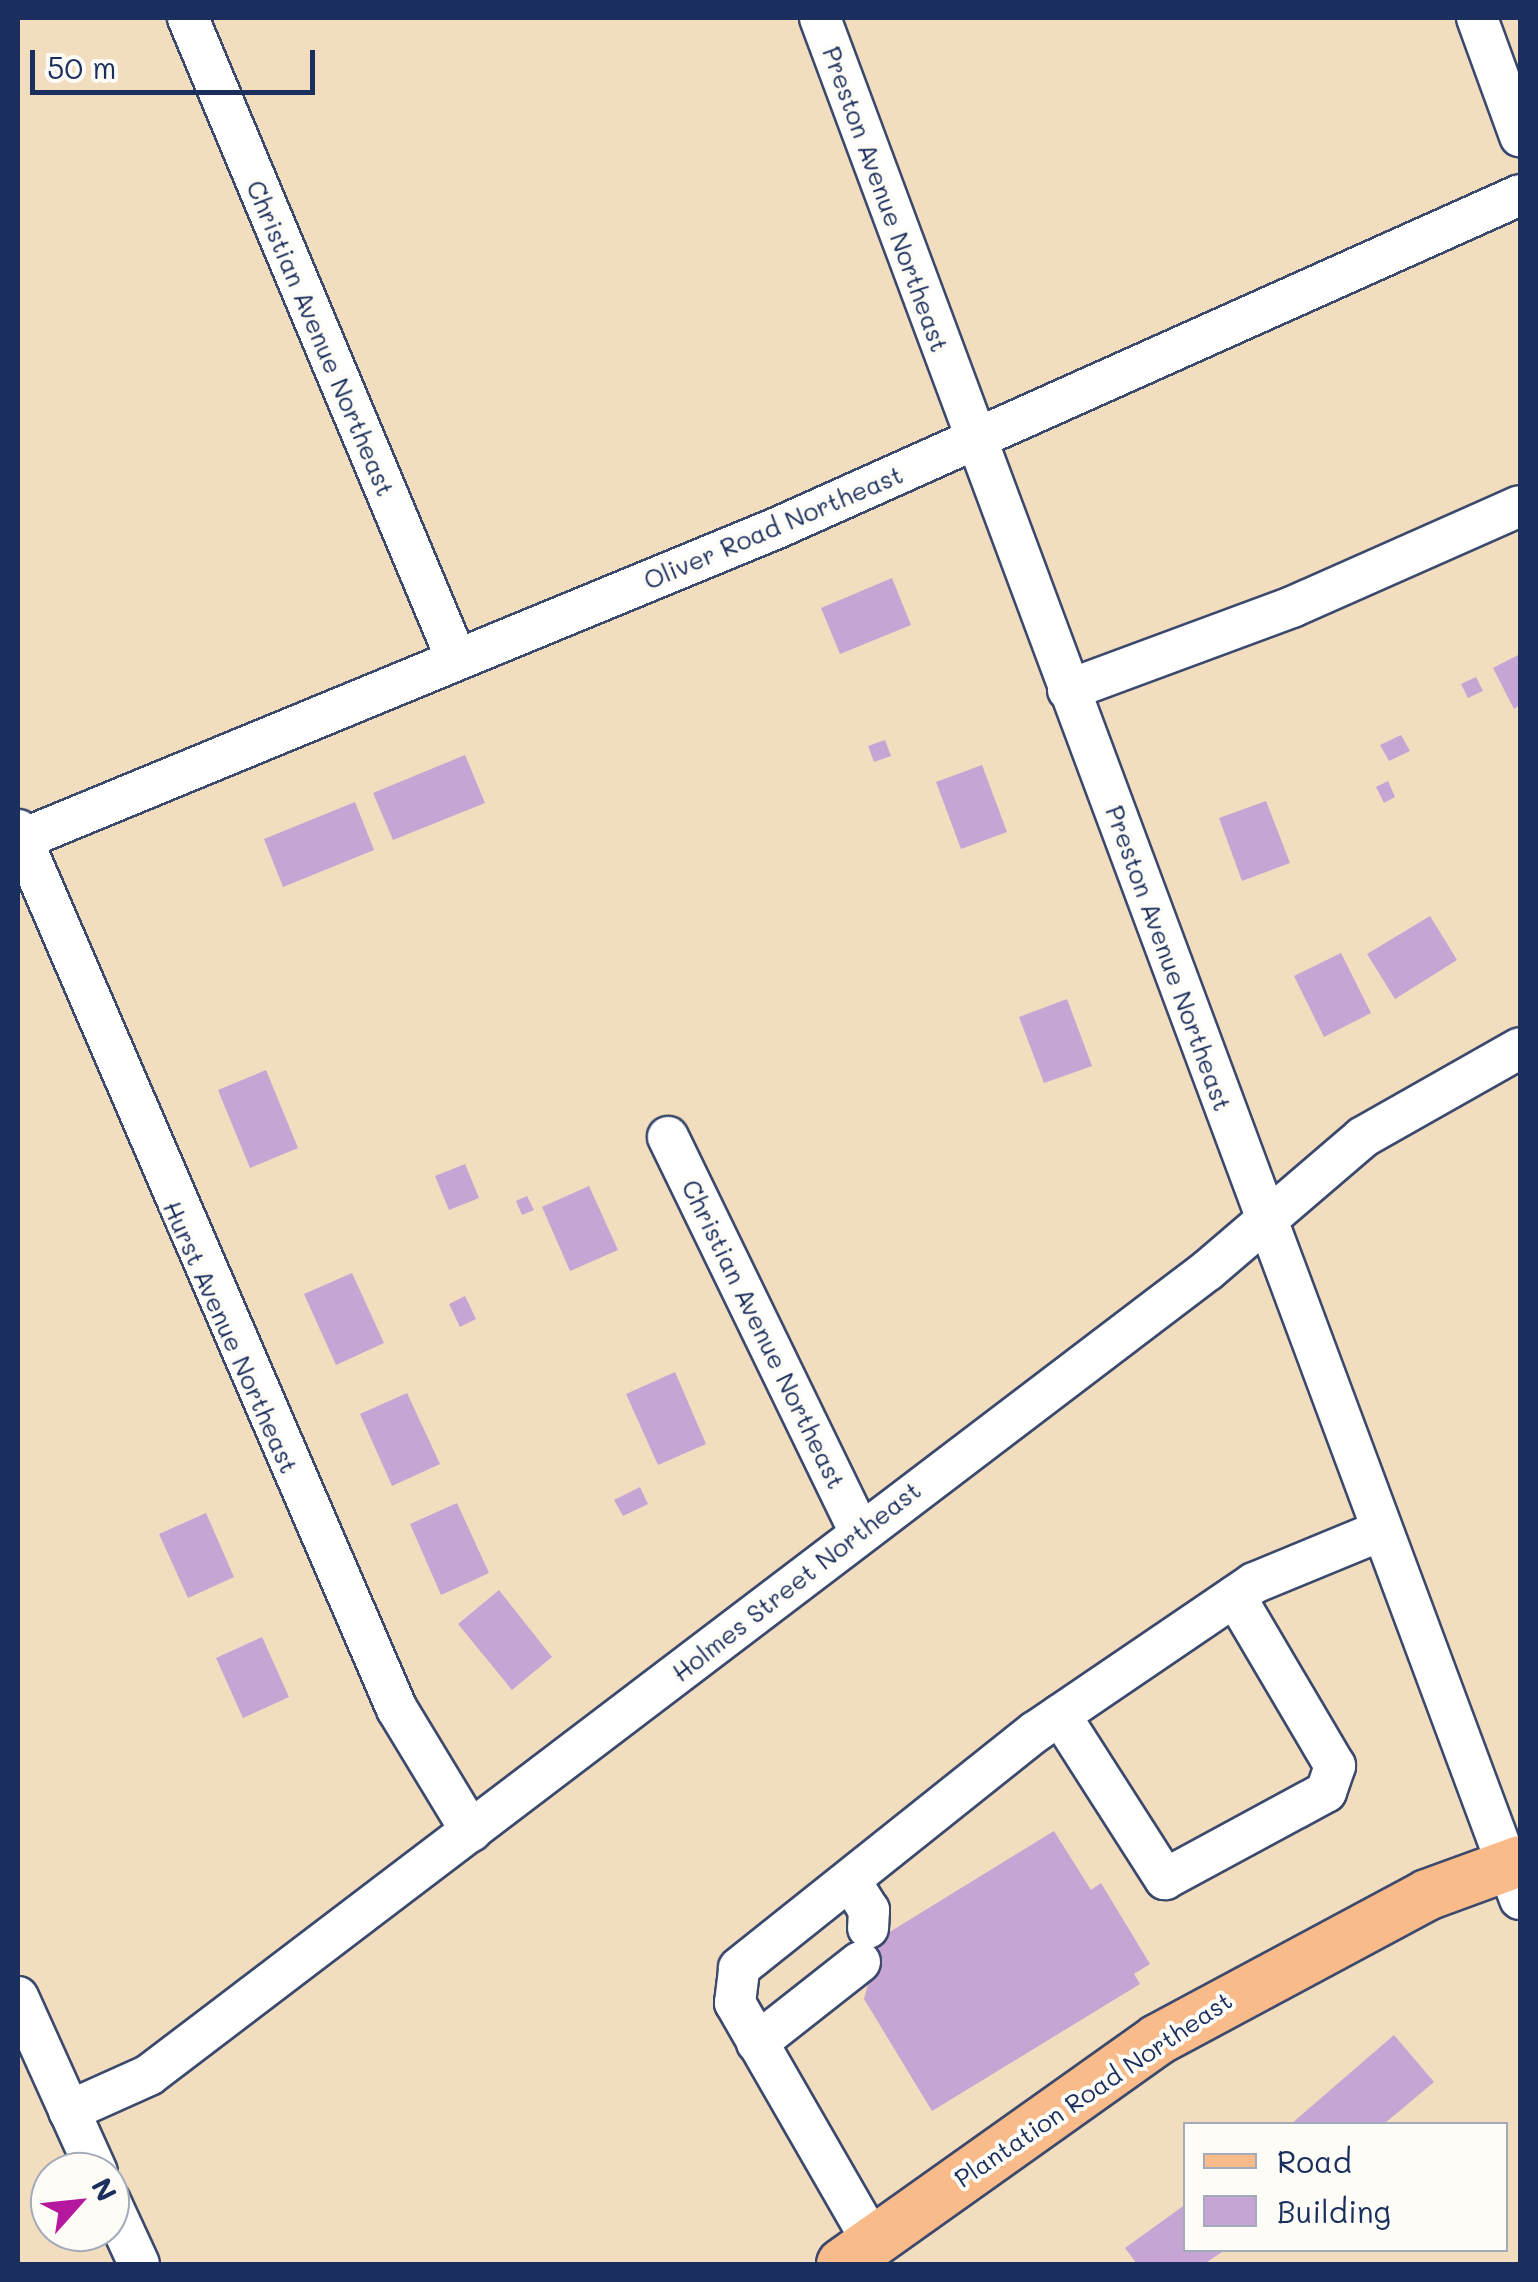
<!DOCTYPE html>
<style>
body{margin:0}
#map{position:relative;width:1538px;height:2282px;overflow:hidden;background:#f3ddbf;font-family:Mali,sans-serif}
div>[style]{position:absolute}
.building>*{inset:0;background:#c6a5d5}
.roads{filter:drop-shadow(2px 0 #3b496d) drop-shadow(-2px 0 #3b496d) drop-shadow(0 2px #3b496d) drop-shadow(0 -2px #3b496d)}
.minor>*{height:40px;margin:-20px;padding:0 20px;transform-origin:20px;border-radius:20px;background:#fff}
.major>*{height:50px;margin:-25px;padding:0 25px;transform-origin:25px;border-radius:25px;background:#fabb8b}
span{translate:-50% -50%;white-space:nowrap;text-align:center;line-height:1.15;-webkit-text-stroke:8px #fdfcf7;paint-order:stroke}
.street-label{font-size:25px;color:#1b2f5e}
.frame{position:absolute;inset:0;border:20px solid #1b2f5e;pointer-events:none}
.legend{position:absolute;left:1183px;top:2122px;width:325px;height:130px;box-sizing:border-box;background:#fdfcf7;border:2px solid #a3aaba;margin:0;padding:12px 18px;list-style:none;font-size:30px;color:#1b2f5e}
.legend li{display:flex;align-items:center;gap:20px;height:50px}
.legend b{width:50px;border:2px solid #a3aaba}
.north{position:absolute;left:30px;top:2152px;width:100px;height:100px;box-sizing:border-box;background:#fdfcf7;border:2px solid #a3aaba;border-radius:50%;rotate:63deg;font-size:28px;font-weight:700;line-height:40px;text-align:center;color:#1b2f5e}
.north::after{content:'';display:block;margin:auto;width:35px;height:45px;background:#b5179e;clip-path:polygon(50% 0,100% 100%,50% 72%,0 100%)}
.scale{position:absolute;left:30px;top:50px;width:285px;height:45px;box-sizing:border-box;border:5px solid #1b2f5e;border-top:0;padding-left:12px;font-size:30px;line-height:35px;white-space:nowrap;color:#1b2f5e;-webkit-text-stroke:8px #fdfcf7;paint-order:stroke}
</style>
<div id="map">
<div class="building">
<div style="clip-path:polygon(892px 578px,911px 625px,840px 654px,821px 608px)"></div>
<div style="clip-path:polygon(1520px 654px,1520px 705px,1514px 709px,1493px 668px)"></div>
<div style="clip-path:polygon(1476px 677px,1483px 691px,1468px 698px,1461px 684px)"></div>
<div style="clip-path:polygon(1401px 735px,1410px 751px,1389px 761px,1380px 745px)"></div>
<div style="clip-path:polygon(885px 740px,891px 756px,874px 762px,868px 746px)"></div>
<div style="clip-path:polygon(465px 755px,485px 803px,393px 840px,373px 793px)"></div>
<div style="clip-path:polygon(982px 765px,1007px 832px,961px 849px,936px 782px)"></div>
<div style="clip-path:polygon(1388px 781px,1395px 797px,1384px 803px,1376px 787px)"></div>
<div style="clip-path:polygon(1266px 801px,1290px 863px,1242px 881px,1219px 818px)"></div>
<div style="clip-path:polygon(355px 802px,374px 850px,283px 887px,264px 839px)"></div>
<div style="clip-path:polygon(1430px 916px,1457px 960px,1395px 999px,1367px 954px)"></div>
<div style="clip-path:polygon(1341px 953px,1371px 1013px,1324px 1037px,1294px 976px)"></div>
<div style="clip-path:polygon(1067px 999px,1092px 1066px,1044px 1083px,1019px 1017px)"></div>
<div style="clip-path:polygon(266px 1070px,298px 1148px,250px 1168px,218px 1090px)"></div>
<div style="clip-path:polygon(465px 1164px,479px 1198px,449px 1210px,435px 1176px)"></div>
<div style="clip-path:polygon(589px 1186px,618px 1250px,570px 1271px,542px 1207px)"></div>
<div style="clip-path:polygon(527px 1196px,534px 1210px,522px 1215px,516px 1201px)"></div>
<div style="clip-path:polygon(352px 1273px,384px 1343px,336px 1365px,304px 1294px)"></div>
<div style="clip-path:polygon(465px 1296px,476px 1319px,460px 1327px,449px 1304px)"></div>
<div style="clip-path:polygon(675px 1372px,706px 1444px,658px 1465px,626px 1394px)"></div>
<div style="clip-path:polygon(407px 1393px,440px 1464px,392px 1486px,360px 1414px)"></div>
<div style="clip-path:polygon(640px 1487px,648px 1504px,623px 1516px,614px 1500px)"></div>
<div style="clip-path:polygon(457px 1503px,489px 1573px,441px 1595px,410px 1524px)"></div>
<div style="clip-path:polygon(206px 1513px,234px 1577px,188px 1598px,159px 1534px)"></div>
<div style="clip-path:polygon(499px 1590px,552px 1657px,512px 1690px,458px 1624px)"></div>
<div style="clip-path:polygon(262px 1637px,289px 1697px,243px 1718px,216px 1658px)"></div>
<div style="clip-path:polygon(1054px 1831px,1091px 1890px,1101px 1883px,1150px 1964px,1134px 1974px,1140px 1984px,932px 2111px,864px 1999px,873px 1966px,847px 1959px,857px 1925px,888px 1933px)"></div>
<div style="clip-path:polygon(1394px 2035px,1434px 2082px,1384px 2124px,1291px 2124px)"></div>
<div style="clip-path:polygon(1186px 2204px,1186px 2250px,1225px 2250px,1204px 2264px,1137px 2264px,1125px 2248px)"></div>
</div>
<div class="roads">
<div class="minor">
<div style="left:188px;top:18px;width:694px;rotate:67.28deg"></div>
<div style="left:820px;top:18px;width:2007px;rotate:69.59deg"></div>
<div style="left:1477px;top:18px;width:126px;rotate:70deg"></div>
<div style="left:1068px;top:690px;width:239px;rotate:-20.3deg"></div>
<div style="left:1292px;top:607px;width:249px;rotate:-23.9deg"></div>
<div style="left:18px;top:830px;width:957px;rotate:66.68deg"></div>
<div style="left:397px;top:1709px;width:143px;rotate:58.8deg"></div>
<div style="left:18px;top:841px;width:821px;rotate:-22.41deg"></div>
<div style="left:777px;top:528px;width:814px;rotate:-24.14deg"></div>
<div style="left:668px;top:1137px;width:438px;rotate:64.1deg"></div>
<div style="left:1060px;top:1715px;width:195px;rotate:57.4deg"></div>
<div style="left:1165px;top:1879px;width:183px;rotate:-28.4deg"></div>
<div style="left:1326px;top:1792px;width:28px;rotate:-71deg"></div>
<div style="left:1335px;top:1766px;width:197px;rotate:-120.5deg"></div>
<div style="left:850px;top:1880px;width:36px;rotate:58deg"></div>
<div style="left:869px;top:1910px;width:18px;rotate:93deg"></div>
<div style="left:18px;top:1997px;width:192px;rotate:65.7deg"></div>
<div style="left:757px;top:2043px;width:131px;rotate:-38.2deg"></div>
<div style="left:69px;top:2111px;width:88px;rotate:-24.2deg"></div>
<div style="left:149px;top:2075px;width:1330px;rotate:-37.24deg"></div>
<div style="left:1208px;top:1270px;width:204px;rotate:-40.6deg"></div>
<div style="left:1363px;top:1137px;width:180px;rotate:-29.5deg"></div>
<div style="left:110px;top:2201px;width:69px;rotate:65.3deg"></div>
<div style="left:872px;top:2241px;width:275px;rotate:-119.9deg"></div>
<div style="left:735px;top:2003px;width:35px;rotate:-83deg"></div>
<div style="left:739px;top:1968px;width:379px;rotate:-38.6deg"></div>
<div style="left:1035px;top:1732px;width:265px;rotate:-34.2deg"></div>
<div style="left:1254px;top:1583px;width:136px;rotate:-22.4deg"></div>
</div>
<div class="major">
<div style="left:842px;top:2264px;width:387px;rotate:-35.4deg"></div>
<div style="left:1157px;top:2040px;width:306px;rotate:-28.2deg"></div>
<div style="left:1427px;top:1895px;width:99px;rotate:-20.1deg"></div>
</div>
</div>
<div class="street-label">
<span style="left:886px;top:199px;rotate:70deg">Preston Avenue Northeast</span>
<span style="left:321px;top:338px;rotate:67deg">Christian Avenue Northeast</span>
<span style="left:773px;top:527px;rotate:-23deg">Oliver Road Northeast</span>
<span style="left:1169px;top:958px;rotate:70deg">Preston Avenue Northeast</span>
<span style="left:764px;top:1334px;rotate:64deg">Christian Avenue Northeast</span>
<span style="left:231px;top:1337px;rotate:66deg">Hurst Avenue Northeast</span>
<span style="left:796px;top:1581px;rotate:-38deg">Holmes Street Northeast</span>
<span style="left:1093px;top:2089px;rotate:-34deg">Plantation Road Northeast</span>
</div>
<div class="frame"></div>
<ul class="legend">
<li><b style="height:12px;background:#fabb8b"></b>Road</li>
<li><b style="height:28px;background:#c6a5d5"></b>Building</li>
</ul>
<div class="north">N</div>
<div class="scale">50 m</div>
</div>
